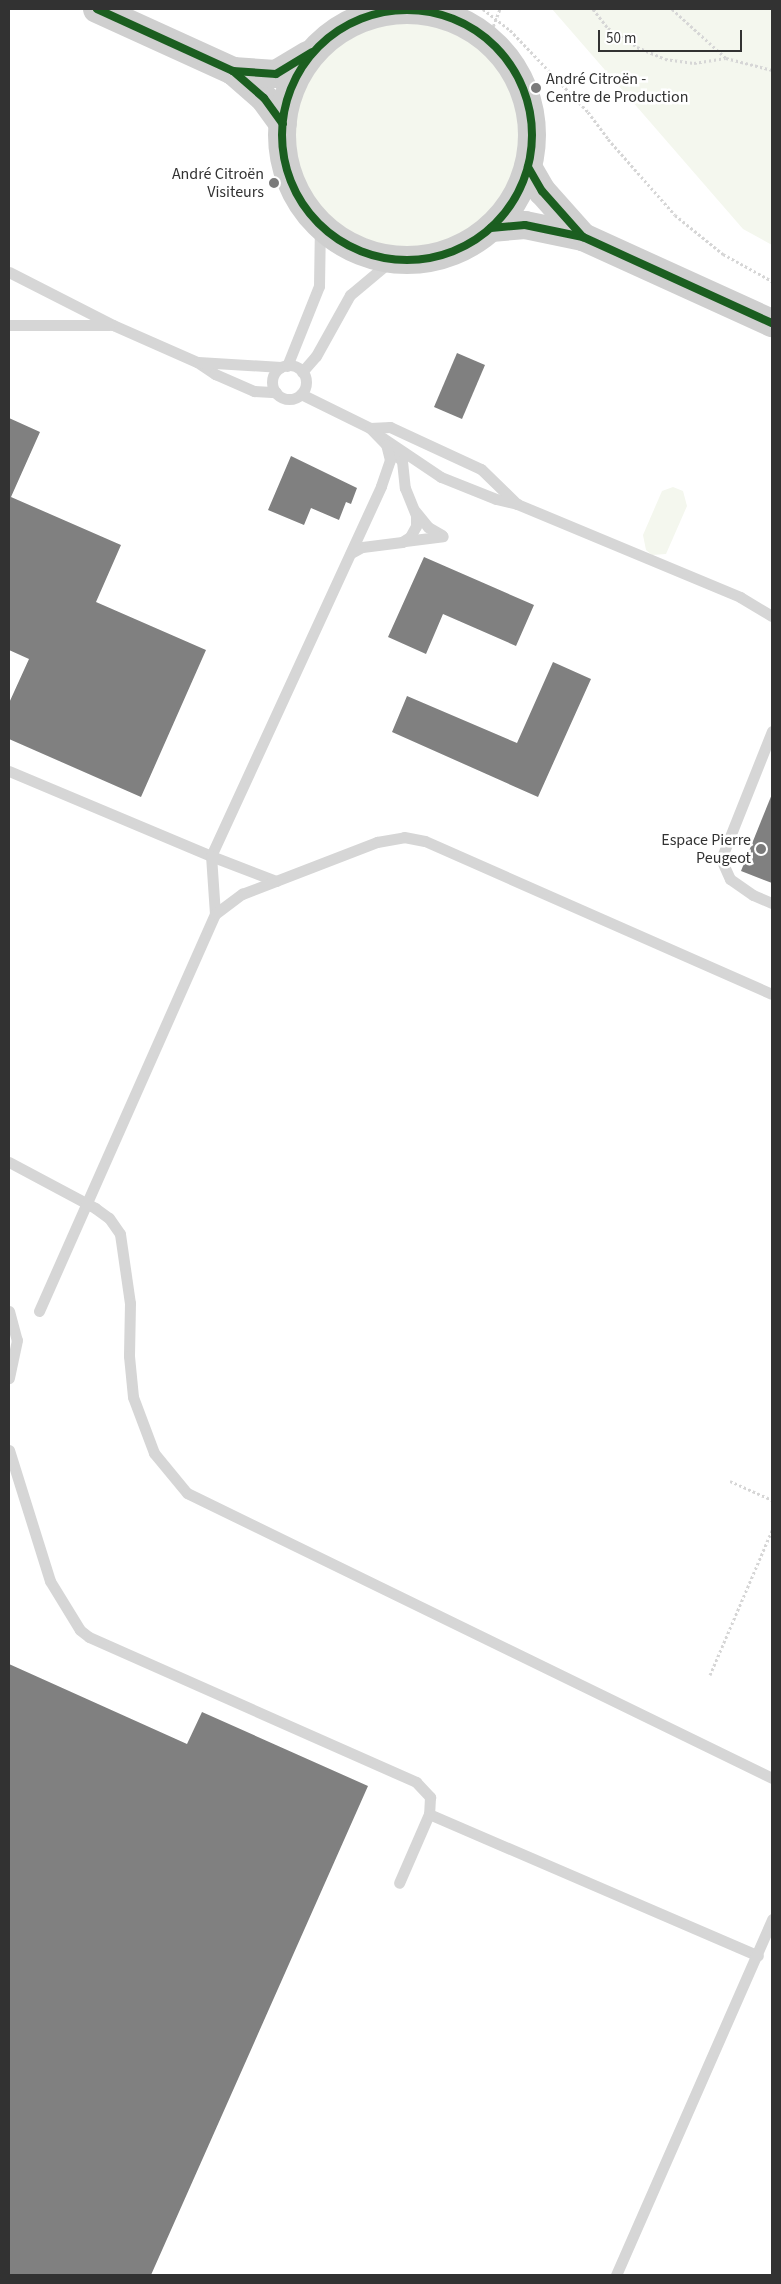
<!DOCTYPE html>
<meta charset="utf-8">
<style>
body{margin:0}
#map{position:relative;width:781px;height:2284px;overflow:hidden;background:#fff;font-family:"Source Sans 3",sans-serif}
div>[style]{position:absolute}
.green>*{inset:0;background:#f4f7ee}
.round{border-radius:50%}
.building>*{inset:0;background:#808080}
.path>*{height:3px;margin-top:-1.5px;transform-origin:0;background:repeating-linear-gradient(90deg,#d6d6d6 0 2.5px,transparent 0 5px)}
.service>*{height:11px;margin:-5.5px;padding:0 5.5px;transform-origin:5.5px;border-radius:5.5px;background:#d6d6d6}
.service>.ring{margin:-5.5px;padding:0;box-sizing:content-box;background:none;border:11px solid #d6d6d6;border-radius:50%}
.secondary>*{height:28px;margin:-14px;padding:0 14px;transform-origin:14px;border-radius:14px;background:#cfcfcf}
.secondary>.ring{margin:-14px;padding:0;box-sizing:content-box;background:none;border:28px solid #cfcfcf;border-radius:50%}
.cycleway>*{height:8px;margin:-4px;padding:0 4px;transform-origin:4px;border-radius:4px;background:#1b5e20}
.cycleway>.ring{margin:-4px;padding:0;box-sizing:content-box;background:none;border:8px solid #1b5e20;border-radius:50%}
.dots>*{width:14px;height:14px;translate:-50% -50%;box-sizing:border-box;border:2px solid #fff;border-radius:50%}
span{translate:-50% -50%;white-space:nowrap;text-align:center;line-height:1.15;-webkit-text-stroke:5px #fff;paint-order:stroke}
.poi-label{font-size:16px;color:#323232}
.left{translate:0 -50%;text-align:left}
.right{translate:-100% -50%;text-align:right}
.frame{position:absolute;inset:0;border:10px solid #323232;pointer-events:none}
.scale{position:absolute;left:598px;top:30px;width:144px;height:22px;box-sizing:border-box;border:2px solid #323232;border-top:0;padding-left:6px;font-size:15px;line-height:18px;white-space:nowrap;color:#323232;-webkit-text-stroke:4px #fff;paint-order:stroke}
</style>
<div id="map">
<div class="green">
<div style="clip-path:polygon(552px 9px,772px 9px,772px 245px,743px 229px)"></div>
<div class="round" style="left:294px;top:21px;width:228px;height:228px"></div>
<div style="clip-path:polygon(673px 487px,683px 491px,687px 506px,666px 554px,652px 555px,646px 550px,643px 535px,662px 491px)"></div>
</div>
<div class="building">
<div style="clip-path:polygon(457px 353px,485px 365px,462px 419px,434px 407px)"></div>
<div style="clip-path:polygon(9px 418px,40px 432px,11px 497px,121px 545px,96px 602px,206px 650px,141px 797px,9px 739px,9px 703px,29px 659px,9px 650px)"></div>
<div style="clip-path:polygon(291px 456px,357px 488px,351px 504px,346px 502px,339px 520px,311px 508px,304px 525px,268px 510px)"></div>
<div style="clip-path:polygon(424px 557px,534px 605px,516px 646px,443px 614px,426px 654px,388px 637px)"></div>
<div style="clip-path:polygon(553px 662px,591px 679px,538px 797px,392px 732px,407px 696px,517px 743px)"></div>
<div style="clip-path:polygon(772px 794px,772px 883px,741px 871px)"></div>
<div style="clip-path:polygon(9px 1664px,187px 1744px,202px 1712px,368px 1786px,151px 2275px,9px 2275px)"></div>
</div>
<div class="path">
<div style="left:483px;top:9px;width:34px;rotate:38deg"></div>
<div style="left:510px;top:30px;width:113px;rotate:46.4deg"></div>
<div style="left:588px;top:112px;width:34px;rotate:53deg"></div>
<div style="left:608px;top:139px;width:101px;rotate:48.6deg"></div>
<div style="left:675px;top:215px;width:62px;rotate:39.1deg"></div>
<div style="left:723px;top:254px;width:56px;rotate:28.9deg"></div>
<div style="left:593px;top:9px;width:24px;rotate:52deg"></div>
<div style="left:608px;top:28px;width:35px;rotate:33deg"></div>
<div style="left:637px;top:47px;width:30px;rotate:23deg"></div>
<div style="left:665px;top:59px;width:29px;rotate:8deg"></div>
<div style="left:694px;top:63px;width:32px;rotate:-9deg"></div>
<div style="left:672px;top:9px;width:73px;rotate:42.2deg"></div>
<div style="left:726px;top:58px;width:48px;rotate:14.6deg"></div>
<div style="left:488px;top:40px;width:33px;rotate:-69deg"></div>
<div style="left:730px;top:1481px;width:46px;rotate:24.3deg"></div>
<div style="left:710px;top:1675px;width:158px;rotate:-66.8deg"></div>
</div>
<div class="service">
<div style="left:9px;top:272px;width:117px;rotate:27deg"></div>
<div style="left:113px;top:325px;width:92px;rotate:23.8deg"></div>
<div style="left:197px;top:362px;width:22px;rotate:34deg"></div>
<div style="left:215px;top:374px;width:43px;rotate:23.6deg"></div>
<div style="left:254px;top:391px;width:22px;rotate:3deg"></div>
<div style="left:9px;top:325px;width:100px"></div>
<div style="left:198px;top:362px;width:83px;rotate:3.4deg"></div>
<div class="ring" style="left:272px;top:365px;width:23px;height:23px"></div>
<div style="left:287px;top:366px;width:86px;rotate:-68.2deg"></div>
<div style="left:319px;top:286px;width:62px;rotate:-89.1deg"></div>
<div style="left:302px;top:372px;width:21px;rotate:-49deg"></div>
<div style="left:316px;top:356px;width:70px;rotate:-60.9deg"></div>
<div style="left:350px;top:295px;width:56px;rotate:-39.9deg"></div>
<div style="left:301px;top:394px;width:77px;rotate:26.2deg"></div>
<div style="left:370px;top:428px;width:46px;rotate:45.9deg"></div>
<div style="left:402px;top:461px;width:27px;rotate:84deg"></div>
<div style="left:405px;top:488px;width:29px;rotate:68deg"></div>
<div style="left:416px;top:515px;width:11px;rotate:90deg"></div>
<div style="left:416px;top:526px;width:13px;rotate:119deg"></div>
<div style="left:410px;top:537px;width:9px;rotate:148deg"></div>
<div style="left:402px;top:542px;width:40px;rotate:172.9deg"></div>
<div style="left:362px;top:547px;width:13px;rotate:151deg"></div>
<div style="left:370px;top:428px;width:20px;rotate:-3deg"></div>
<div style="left:390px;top:427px;width:100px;rotate:24.8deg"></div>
<div style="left:481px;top:469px;width:50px;rotate:44.2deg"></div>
<div style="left:377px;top:434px;width:77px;rotate:33.9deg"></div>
<div style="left:441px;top:477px;width:59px;rotate:21.8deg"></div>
<div style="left:496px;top:499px;width:22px;rotate:13deg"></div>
<div style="left:517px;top:504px;width:242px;rotate:22.6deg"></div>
<div style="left:740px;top:597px;width:37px;rotate:31deg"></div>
<div style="left:415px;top:511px;width:21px;rotate:51deg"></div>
<div style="left:428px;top:527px;width:16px;rotate:30deg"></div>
<div style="left:405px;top:541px;width:38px;rotate:-7deg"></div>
<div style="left:772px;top:731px;width:138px;rotate:111.7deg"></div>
<div style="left:721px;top:859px;width:22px;rotate:66deg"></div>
<div style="left:730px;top:879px;width:28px;rotate:35deg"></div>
<div style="left:753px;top:895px;width:21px;rotate:23deg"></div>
<div style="left:9px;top:771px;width:219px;rotate:22.8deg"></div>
<div style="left:211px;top:856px;width:407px;rotate:-65.3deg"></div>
<div style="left:381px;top:486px;width:28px;rotate:-71deg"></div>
<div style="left:390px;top:460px;width:16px;rotate:-104deg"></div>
<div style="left:215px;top:914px;width:58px;rotate:-93.9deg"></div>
<div style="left:211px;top:856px;width:70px;rotate:21deg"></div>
<div style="left:9px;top:1162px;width:98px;rotate:28.1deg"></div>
<div style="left:95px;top:1208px;width:17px;rotate:36deg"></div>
<div style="left:109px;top:1218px;width:19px;rotate:55deg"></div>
<div style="left:120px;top:1234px;width:70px;rotate:81.8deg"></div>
<div style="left:130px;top:1303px;width:53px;rotate:91.1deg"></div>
<div style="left:129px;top:1356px;width:41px;rotate:84.4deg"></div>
<div style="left:133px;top:1397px;width:60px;rotate:69.4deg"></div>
<div style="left:154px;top:1453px;width:52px;rotate:50.5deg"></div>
<div style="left:187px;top:1493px;width:651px;rotate:25.97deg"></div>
<div style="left:9px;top:1311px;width:30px;rotate:75deg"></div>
<div style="left:17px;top:1340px;width:39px;rotate:102deg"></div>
<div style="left:39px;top:1311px;width:434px;rotate:-66.1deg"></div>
<div style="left:215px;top:914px;width:34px;rotate:-37deg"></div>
<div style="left:242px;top:894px;width:145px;rotate:-21.1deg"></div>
<div style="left:377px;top:842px;width:27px;rotate:-10deg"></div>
<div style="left:404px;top:837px;width:21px;rotate:11deg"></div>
<div style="left:425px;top:841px;width:379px;rotate:23.8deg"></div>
<div style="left:9px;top:1450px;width:137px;rotate:72.6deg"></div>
<div style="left:50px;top:1581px;width:57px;rotate:58.5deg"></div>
<div style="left:80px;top:1630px;width:11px;rotate:38deg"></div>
<div style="left:89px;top:1637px;width:358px;rotate:23.9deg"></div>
<div style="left:416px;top:1782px;width:21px;rotate:47deg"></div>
<div style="left:430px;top:1797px;width:17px;rotate:93deg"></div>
<div style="left:429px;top:1814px;width:75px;rotate:113.5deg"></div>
<div style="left:429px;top:1814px;width:358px;rotate:23.3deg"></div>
<div style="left:616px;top:2275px;width:389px;rotate:-66.3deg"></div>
</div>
<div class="secondary">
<div style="left:97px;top:9px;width:149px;rotate:24.5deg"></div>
<div style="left:233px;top:71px;width:41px;rotate:41.1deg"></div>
<div style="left:264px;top:98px;width:32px;rotate:54deg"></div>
<div class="ring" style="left:282px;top:10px;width:222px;height:222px"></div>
<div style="left:233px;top:71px;width:43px;rotate:4deg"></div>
<div style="left:276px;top:74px;width:37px;rotate:-31deg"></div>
<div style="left:528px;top:167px;width:28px;rotate:60deg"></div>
<div style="left:542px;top:191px;width:62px;rotate:48.3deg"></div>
<div style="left:491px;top:228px;width:34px;rotate:-5deg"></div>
<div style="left:525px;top:225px;width:59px;rotate:11.7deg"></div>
<div style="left:583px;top:237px;width:208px;rotate:24.5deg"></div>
</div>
<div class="cycleway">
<div style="left:97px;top:9px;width:149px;rotate:24.5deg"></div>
<div style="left:233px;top:71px;width:41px;rotate:41.1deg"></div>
<div style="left:264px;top:98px;width:32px;rotate:54deg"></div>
<div class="ring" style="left:282px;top:10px;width:242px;height:242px"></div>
<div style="left:233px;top:71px;width:43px;rotate:4deg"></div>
<div style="left:276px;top:74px;width:42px;rotate:-31.4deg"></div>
<div style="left:528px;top:167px;width:28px;rotate:60deg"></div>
<div style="left:542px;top:191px;width:62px;rotate:48.3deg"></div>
<div style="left:491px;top:228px;width:34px;rotate:-5deg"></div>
<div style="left:525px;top:225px;width:59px;rotate:11.7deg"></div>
<div style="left:583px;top:237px;width:208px;rotate:24.5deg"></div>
</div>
<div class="dots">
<div style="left:536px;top:88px;background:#7a7a7a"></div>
<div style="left:274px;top:183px;background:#7a7a7a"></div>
<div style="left:761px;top:849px;background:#7a7a7a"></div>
</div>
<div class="poi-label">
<span class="left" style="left:546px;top:88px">André Citroën -<br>Centre de Production</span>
<span class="right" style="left:264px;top:183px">André Citroën<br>Visiteurs</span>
<span class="right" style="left:751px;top:849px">Espace Pierre<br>Peugeot</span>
</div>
<div class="frame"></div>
<div class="scale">50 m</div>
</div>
